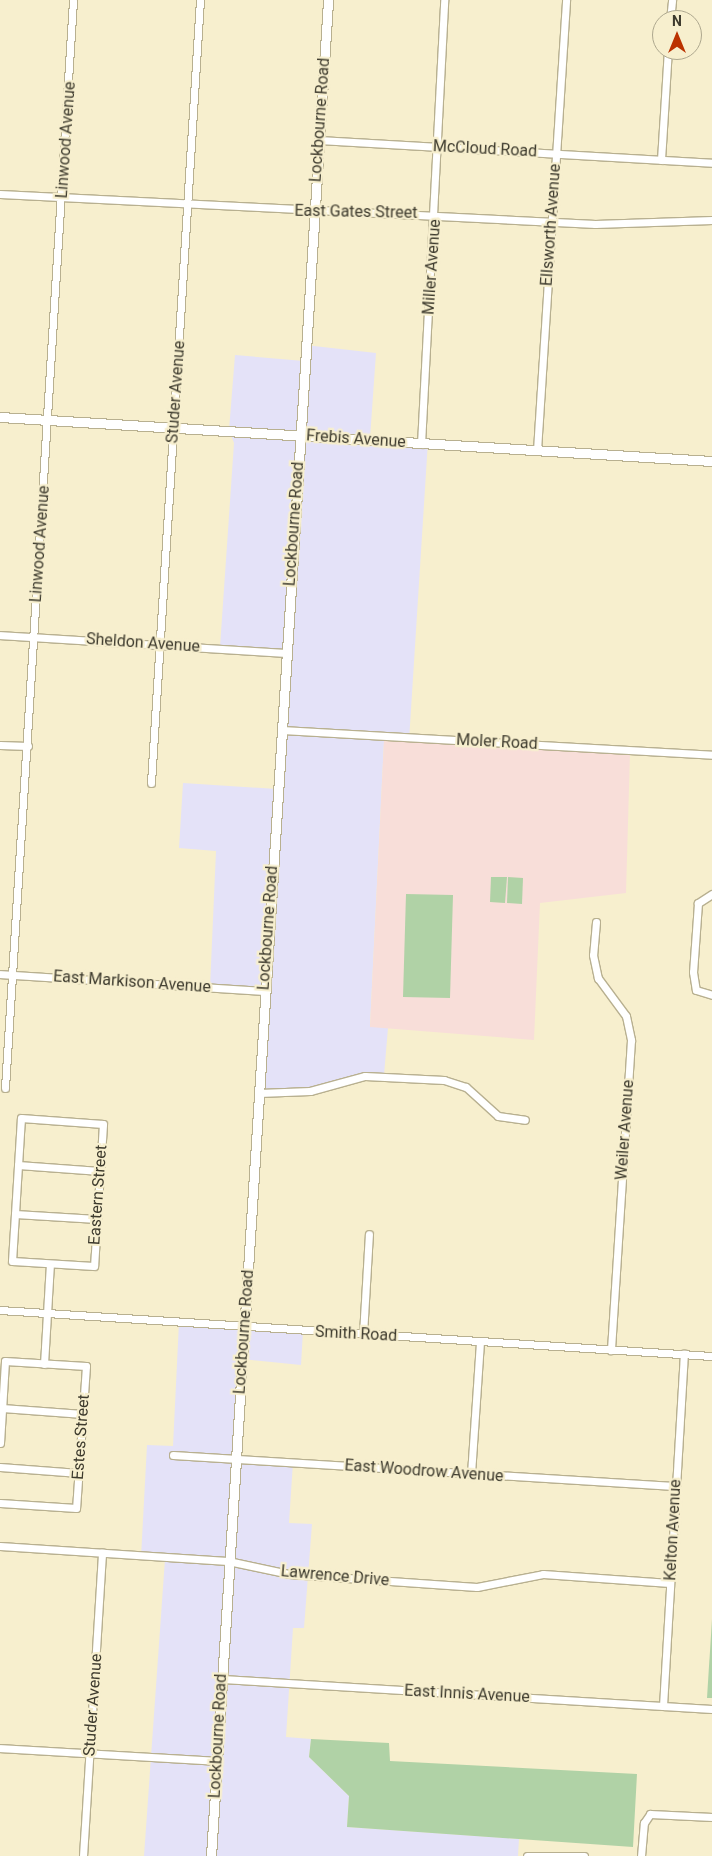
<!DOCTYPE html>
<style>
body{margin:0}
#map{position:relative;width:712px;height:1856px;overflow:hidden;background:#f7efce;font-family:Roboto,sans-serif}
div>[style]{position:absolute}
.commercial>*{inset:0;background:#e4e2f8}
.education>*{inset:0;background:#f8ded9}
.green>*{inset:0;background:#b0d2a6}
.roads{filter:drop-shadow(1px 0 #b8b090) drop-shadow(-1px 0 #b8b090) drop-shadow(0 1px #b8b090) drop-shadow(0 -1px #b8b090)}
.street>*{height:7px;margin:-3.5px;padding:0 3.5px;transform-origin:3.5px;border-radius:3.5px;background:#fff}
.secondary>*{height:9px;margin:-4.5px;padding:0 4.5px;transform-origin:4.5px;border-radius:4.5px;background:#fff}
span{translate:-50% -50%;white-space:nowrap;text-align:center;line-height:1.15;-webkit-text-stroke:4.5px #f7efce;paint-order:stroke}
.street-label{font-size:16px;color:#3d3a2d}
.north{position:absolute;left:652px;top:10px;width:50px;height:50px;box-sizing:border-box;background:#f7efce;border:1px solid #ada78e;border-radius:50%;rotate:0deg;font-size:14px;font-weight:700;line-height:20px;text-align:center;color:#3d3a2d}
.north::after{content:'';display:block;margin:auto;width:18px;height:22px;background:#bb3200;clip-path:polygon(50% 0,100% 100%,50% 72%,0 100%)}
</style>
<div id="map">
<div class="commercial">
<div style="clip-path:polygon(305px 345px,376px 353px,370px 438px,428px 441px,409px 741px,384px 741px,370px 1026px,388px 1028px,384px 1075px,289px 1093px,258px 1092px,264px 992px,210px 987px,216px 851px,179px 848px,183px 783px,277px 789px,287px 653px,220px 647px,234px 443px,229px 430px,235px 355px,304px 361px)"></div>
<div style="clip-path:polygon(179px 1322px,303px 1331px,301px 1365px,242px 1359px,235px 1458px,293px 1462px,289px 1523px,312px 1524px,304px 1628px,293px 1628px,286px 1737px,311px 1739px,309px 1757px,349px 1796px,347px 1827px,519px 1839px,518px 1856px,144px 1856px,165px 1559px,141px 1557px,147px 1445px,173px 1446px)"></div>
</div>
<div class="education">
<div style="clip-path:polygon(384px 741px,630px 753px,626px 893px,540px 903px,534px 1040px,370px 1027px)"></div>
</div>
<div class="green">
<div style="clip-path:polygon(491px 877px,507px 877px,505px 903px,490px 902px)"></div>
<div style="clip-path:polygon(508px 877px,523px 878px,522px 904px,507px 903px)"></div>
<div style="clip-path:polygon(406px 894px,453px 895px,450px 998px,403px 997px)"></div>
<div style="clip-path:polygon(712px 1619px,712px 1698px,707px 1698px)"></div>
<div style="clip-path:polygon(311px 1739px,389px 1743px,390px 1761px,637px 1774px,633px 1847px,347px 1827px,349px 1796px,309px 1757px)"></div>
</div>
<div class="roads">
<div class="street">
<div style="left:670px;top:20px;width:20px;rotate:-84deg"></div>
<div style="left:318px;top:140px;width:395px;rotate:3.3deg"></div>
<div style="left:661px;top:160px;width:110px;rotate:-86.4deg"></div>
<div style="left:0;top:194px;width:596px;rotate:2.89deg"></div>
<div style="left:595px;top:224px;width:117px;rotate:-2deg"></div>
<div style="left:421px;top:444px;width:445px;rotate:-87deg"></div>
<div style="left:537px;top:450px;width:451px;rotate:-86.3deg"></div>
<div style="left:0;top:635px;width:287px;rotate:3.6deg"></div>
<div style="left:282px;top:730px;width:431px;rotate:3.3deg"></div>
<div style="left:0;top:745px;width:28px;rotate:2deg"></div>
<div style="left:151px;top:783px;width:785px;rotate:-86.42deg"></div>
<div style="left:712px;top:894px;width:17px;rotate:147deg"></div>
<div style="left:698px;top:903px;width:69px;rotate:94.1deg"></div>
<div style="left:693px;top:972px;width:18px;rotate:81deg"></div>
<div style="left:696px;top:990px;width:17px;rotate:17deg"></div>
<div style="left:596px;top:922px;width:33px;rotate:95deg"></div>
<div style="left:593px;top:955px;width:24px;rotate:78deg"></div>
<div style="left:598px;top:978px;width:47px;rotate:53.6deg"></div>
<div style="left:626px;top:1016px;width:25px;rotate:78deg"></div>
<div style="left:631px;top:1040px;width:311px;rotate:93.7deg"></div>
<div style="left:0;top:974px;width:265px;rotate:3.7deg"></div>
<div style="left:5px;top:1088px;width:1090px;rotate:-86.42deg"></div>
<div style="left:259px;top:1093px;width:51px;rotate:-2.2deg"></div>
<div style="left:310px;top:1091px;width:57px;rotate:-15.3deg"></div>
<div style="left:365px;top:1076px;width:79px;rotate:2.9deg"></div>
<div style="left:444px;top:1080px;width:23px;rotate:18deg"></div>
<div style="left:466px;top:1087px;width:43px;rotate:42.2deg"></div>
<div style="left:498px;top:1116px;width:27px;rotate:8deg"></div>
<div style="left:21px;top:1118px;width:82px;rotate:4.2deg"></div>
<div style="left:103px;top:1124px;width:142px;rotate:93.6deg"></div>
<div style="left:94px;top:1266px;width:82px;rotate:-176.5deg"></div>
<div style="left:12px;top:1261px;width:143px;rotate:-86.4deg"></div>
<div style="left:18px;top:1165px;width:82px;rotate:4.2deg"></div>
<div style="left:15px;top:1214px;width:82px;rotate:3.5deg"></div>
<div style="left:0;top:1310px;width:713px;rotate:3.7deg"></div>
<div style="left:363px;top:1334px;width:100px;rotate:-86.6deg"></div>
<div style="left:44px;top:1364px;width:100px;rotate:-86.6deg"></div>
<div style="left:2px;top:1408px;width:81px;rotate:4.2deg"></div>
<div style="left:0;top:1443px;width:82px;rotate:-86.5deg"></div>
<div style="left:5px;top:1361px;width:81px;rotate:3.5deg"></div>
<div style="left:86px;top:1366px;width:142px;rotate:94deg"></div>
<div style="left:76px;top:1508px;width:76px;rotate:-176.2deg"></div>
<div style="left:173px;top:1455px;width:502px;rotate:3.54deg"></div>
<div style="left:0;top:1467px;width:79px;rotate:4.3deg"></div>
<div style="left:471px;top:1474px;width:132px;rotate:-86.1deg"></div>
<div style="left:0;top:1546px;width:228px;rotate:3.8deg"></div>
<div style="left:228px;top:1561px;width:62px;rotate:12deg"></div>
<div style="left:289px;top:1574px;width:188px;rotate:4deg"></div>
<div style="left:477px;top:1587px;width:67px;rotate:-11.1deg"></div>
<div style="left:543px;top:1574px;width:127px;rotate:4.1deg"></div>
<div style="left:222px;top:1679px;width:491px;rotate:3.5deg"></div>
<div style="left:663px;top:1706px;width:353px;rotate:-86.6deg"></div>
<div style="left:0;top:1748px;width:216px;rotate:3.4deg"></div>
<div style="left:83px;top:1856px;width:304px;rotate:-86.4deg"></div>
<div style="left:527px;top:1856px;width:57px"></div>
<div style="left:641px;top:1856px;width:33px;rotate:-85deg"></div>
<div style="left:644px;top:1823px;width:11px;rotate:-56deg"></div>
<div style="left:650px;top:1814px;width:62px;rotate:2.8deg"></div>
</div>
<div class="secondary">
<div style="left:0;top:417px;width:713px;rotate:3.54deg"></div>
<div style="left:211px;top:1856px;width:1860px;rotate:-86.39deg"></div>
</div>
</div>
<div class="street-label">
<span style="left:320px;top:120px;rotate:-86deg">Lockbourne Road</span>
<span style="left:66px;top:140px;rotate:-86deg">Linwood Avenue</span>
<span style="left:485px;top:149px;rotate:3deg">McCloud Road</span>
<span style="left:356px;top:212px;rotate:1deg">East Gates Street</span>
<span style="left:551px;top:225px;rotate:-86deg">Ellsworth Avenue</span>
<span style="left:432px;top:267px;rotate:-86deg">Miller Avenue</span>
<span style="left:176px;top:392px;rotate:-86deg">Studer Avenue</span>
<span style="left:356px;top:439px;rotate:4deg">Frebis Avenue</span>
<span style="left:294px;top:524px;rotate:-86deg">Lockbourne Road</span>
<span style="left:40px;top:544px;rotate:-86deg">Linwood Avenue</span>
<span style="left:143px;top:643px;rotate:4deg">Sheldon Avenue</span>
<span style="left:497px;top:742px;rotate:3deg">Moler Road</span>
<span style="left:268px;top:928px;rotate:-86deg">Lockbourne Road</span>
<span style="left:132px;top:982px;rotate:4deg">East Markison Avenue</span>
<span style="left:625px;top:1130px;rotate:-86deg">Weiler Avenue</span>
<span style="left:98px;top:1195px;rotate:-86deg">Eastern Street</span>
<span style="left:244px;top:1332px;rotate:-86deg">Lockbourne Road</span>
<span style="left:356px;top:1334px;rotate:3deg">Smith Road</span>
<span style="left:81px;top:1437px;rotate:-86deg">Estes Street</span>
<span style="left:424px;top:1471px;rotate:4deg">East Woodrow Avenue</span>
<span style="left:673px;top:1530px;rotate:-87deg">Kelton Avenue</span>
<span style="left:335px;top:1576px;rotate:5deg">Lawrence Drive</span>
<span style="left:467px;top:1694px;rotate:3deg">East Innis Avenue</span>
<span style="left:93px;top:1705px;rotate:-86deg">Studer Avenue</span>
<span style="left:218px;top:1736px;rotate:-87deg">Lockbourne Road</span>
</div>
<div class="north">N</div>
</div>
